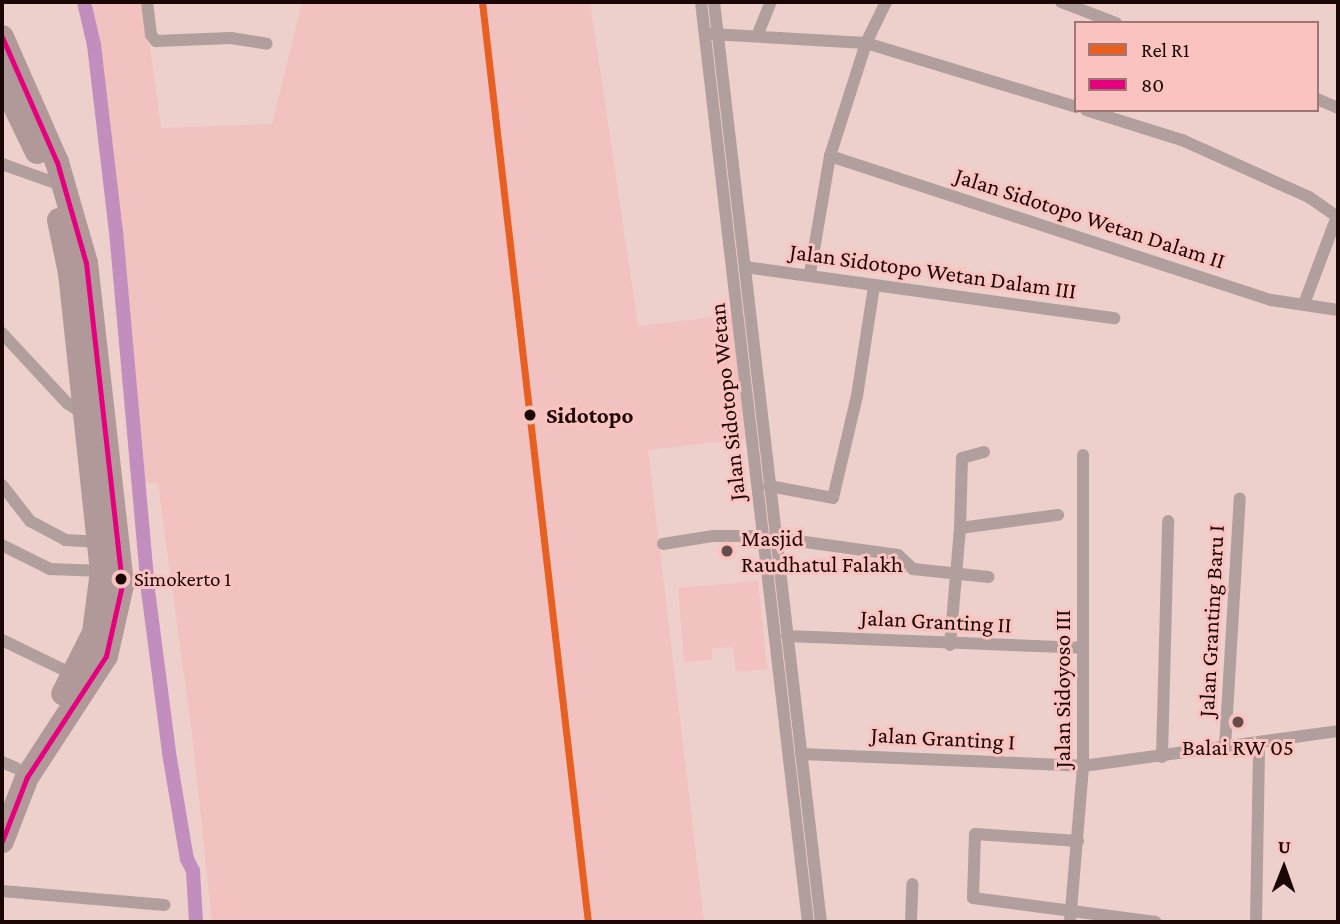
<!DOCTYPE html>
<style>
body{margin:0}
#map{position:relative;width:1340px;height:924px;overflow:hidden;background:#edcfcc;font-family:"Crimson Pro",serif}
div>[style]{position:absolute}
.built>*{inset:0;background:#f1c2bf}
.canal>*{height:14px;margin:-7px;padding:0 7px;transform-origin:7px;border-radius:7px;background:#c28ebe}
.street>*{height:12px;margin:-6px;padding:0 6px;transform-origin:6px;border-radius:6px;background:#b19f9d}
.highway>*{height:24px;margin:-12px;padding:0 12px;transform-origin:12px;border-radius:12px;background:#b29999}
.bus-1>*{height:5px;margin:-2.5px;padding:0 2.5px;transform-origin:2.5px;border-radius:2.5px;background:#e5007d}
.rail-1>*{height:7px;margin:-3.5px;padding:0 3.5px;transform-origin:3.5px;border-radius:3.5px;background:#e76021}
.dots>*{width:19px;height:19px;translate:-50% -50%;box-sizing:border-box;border:4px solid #fac3bf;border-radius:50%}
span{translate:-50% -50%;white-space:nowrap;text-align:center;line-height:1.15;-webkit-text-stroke:6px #fac3bf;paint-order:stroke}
.bus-label{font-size:21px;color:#1b0606}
.left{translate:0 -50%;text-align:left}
.street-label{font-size:23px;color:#1b0606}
.stop-label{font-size:23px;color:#1b0606;font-weight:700}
.poi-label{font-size:23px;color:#1b0606}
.frame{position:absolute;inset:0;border:4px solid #1b0606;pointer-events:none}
.legend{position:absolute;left:1074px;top:21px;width:245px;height:91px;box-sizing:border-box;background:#fac3bf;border:2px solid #a17775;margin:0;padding:9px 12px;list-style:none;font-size:21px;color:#1b0606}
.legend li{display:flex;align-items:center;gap:14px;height:35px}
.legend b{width:35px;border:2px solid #a17775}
.north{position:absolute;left:1249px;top:833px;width:70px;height:70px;-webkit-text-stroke:5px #fac3bf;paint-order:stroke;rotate:1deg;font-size:19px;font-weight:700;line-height:28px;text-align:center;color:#1b0606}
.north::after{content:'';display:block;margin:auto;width:24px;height:32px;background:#1b0606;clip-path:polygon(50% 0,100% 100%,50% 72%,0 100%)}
</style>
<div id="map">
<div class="built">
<div style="clip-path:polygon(82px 2px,144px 2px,161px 128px,272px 124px,302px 2px,590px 2px,638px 326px,732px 315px,745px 439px,648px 450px,704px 922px,212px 922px,192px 734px,158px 483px,142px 483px)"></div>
<div style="clip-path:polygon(758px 581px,767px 669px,736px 672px,733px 647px,712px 648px,712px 660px,684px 662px,678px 588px)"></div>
</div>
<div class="canal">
<div style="left:84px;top:2px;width:44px;rotate:76.9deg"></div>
<div style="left:94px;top:45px;width:187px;rotate:83.3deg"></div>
<div style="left:116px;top:231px;width:368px;rotate:84.9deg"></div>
<div style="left:149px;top:598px;width:162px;rotate:82.6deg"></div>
<div style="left:170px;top:759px;width:101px;rotate:80.4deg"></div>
<div style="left:187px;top:859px;width:13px;rotate:63deg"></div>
<div style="left:193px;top:871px;width:51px;rotate:86.6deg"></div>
</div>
<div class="street">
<div style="left:147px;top:2px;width:33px;rotate:83deg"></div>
<div style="left:151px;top:35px;width:8px;rotate:50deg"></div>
<div style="left:156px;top:41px;width:75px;rotate:-2.3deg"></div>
<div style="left:231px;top:38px;width:36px;rotate:9deg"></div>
<div style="left:701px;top:2px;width:926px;rotate:83.37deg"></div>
<div style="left:714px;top:2px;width:926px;rotate:83.37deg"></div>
<div style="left:1061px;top:2px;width:59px;rotate:20.9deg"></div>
<div style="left:711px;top:34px;width:155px;rotate:3.3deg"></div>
<div style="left:866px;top:43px;width:220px;rotate:16.9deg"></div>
<div style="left:757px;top:36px;width:37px;rotate:-68deg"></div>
<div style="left:1317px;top:99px;width:23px;rotate:23deg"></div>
<div style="left:1086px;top:110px;width:101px;rotate:17.4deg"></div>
<div style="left:1182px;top:140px;width:139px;rotate:24.2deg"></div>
<div style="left:1309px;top:197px;width:35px;rotate:35deg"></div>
<div style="left:830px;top:156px;width:464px;rotate:18.1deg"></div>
<div style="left:1271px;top:300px;width:68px;rotate:8.5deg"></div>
<div style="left:2px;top:164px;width:66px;rotate:19.5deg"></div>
<div style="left:745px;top:267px;width:373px;rotate:7.9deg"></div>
<div style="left:810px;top:273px;width:119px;rotate:-80.3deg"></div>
<div style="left:830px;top:156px;width:119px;rotate:-72.3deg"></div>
<div style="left:866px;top:43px;width:46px;rotate:-64deg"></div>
<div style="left:1304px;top:304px;width:94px;rotate:-69.4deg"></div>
<div style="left:2px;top:333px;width:96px;rotate:47.1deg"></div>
<div style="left:67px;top:403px;width:23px;rotate:34deg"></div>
<div style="left:984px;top:452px;width:23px;rotate:165deg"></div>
<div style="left:962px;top:458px;width:70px;rotate:91.6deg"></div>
<div style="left:960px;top:528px;width:99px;rotate:-7.6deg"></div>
<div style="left:2px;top:485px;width:46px;rotate:52.1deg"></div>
<div style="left:30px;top:521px;width:40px;rotate:28deg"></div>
<div style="left:65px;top:540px;width:36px;rotate:3deg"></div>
<div style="left:769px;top:486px;width:65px;rotate:10.6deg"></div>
<div style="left:833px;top:498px;width:105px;rotate:-76.8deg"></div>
<div style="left:857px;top:396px;width:111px;rotate:-81.2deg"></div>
<div style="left:776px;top:538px;width:123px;rotate:7.9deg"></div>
<div style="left:898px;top:555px;width:21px;rotate:43deg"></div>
<div style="left:913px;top:569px;width:76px;rotate:6deg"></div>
<div style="left:663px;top:544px;width:51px;rotate:-9.1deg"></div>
<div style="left:713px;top:536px;width:50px"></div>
<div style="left:2px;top:545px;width:54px;rotate:26.6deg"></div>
<div style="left:50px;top:569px;width:52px;rotate:2.2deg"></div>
<div style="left:787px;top:636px;width:296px;rotate:2.3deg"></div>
<div style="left:2px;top:640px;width:80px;rotate:25.9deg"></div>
<div style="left:950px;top:645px;width:117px;rotate:-85.1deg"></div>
<div style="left:1225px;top:747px;width:249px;rotate:-86.6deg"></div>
<div style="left:801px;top:754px;width:282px;rotate:2.4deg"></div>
<div style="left:1083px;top:766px;width:257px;rotate:-7.8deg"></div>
<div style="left:1162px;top:757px;width:236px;rotate:-88.5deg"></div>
<div style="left:2px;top:762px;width:15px;rotate:23deg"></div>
<div style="left:1078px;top:841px;width:103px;rotate:-176.1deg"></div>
<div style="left:975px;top:834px;width:64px;rotate:91.8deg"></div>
<div style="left:973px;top:898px;width:184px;rotate:7.5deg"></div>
<div style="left:2px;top:891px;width:163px;rotate:4.9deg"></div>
<div style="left:911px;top:922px;width:38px;rotate:-88deg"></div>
<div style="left:1070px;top:922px;width:157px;rotate:-85.2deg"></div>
<div style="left:1083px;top:766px;width:311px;rotate:-90deg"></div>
<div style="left:1256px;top:922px;width:180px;rotate:-89deg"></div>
</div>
<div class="highway">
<div style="left:2px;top:37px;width:137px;rotate:66.3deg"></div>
<div style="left:57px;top:162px;width:105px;rotate:74deg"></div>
<div style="left:86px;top:263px;width:324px;rotate:83.6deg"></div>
<div style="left:122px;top:585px;width:73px;rotate:102.7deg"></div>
<div style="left:106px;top:656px;width:145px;rotate:123.1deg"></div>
<div style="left:27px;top:777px;width:69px;rotate:111.3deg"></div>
<div style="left:2px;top:80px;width:80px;rotate:64.1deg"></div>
<div style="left:59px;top:220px;width:54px;rotate:78.3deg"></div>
<div style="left:70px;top:273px;width:300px;rotate:83.9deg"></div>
<div style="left:102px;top:571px;width:63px;rotate:97.4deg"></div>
<div style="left:94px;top:633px;width:68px;rotate:116.9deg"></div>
</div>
<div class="bus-1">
<div style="left:2px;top:37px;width:137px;rotate:66.3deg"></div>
<div style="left:57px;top:162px;width:105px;rotate:74deg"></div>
<div style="left:86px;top:263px;width:324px;rotate:83.6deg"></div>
<div style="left:122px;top:585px;width:73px;rotate:102.7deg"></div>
<div style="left:106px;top:656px;width:145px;rotate:123.1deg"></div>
<div style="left:27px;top:777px;width:69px;rotate:111.3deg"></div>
</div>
<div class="rail-1">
<div style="left:482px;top:2px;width:926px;rotate:83.43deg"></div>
</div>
<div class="dots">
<div style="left:530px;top:415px;background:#1b0606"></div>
<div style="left:727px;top:551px;background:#644c4b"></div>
<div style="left:121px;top:579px;background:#1b0606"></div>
<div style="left:1238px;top:722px;background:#644c4b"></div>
</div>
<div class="bus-label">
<span class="left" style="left:134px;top:579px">Simokerto 1</span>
</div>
<div class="street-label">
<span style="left:1090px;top:218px;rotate:18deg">Jalan Sidotopo Wetan Dalam II</span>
<span style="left:933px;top:271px;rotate:8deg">Jalan Sidotopo Wetan Dalam III</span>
<span style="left:727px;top:402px;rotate:-96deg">Jalan Sidotopo Wetan</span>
<span style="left:936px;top:621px;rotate:3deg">Jalan Granting II</span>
<span style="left:1211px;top:621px;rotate:-87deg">Jalan Granting Baru I</span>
<span style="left:1062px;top:689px;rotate:-90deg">Jalan Sidoyoso III</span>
<span style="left:943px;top:738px;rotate:3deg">Jalan Granting I</span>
</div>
<div class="stop-label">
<span class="left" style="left:546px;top:415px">Sidotopo</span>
</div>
<div class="poi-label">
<span class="left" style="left:741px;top:551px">Masjid<br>Raudhatul Falakh</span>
<span style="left:1238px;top:747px">Balai RW 05</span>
</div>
<div class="frame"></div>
<ul class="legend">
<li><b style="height:9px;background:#e76021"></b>Rel R1</li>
<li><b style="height:9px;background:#e5007d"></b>80</li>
</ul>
<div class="north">U</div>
</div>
